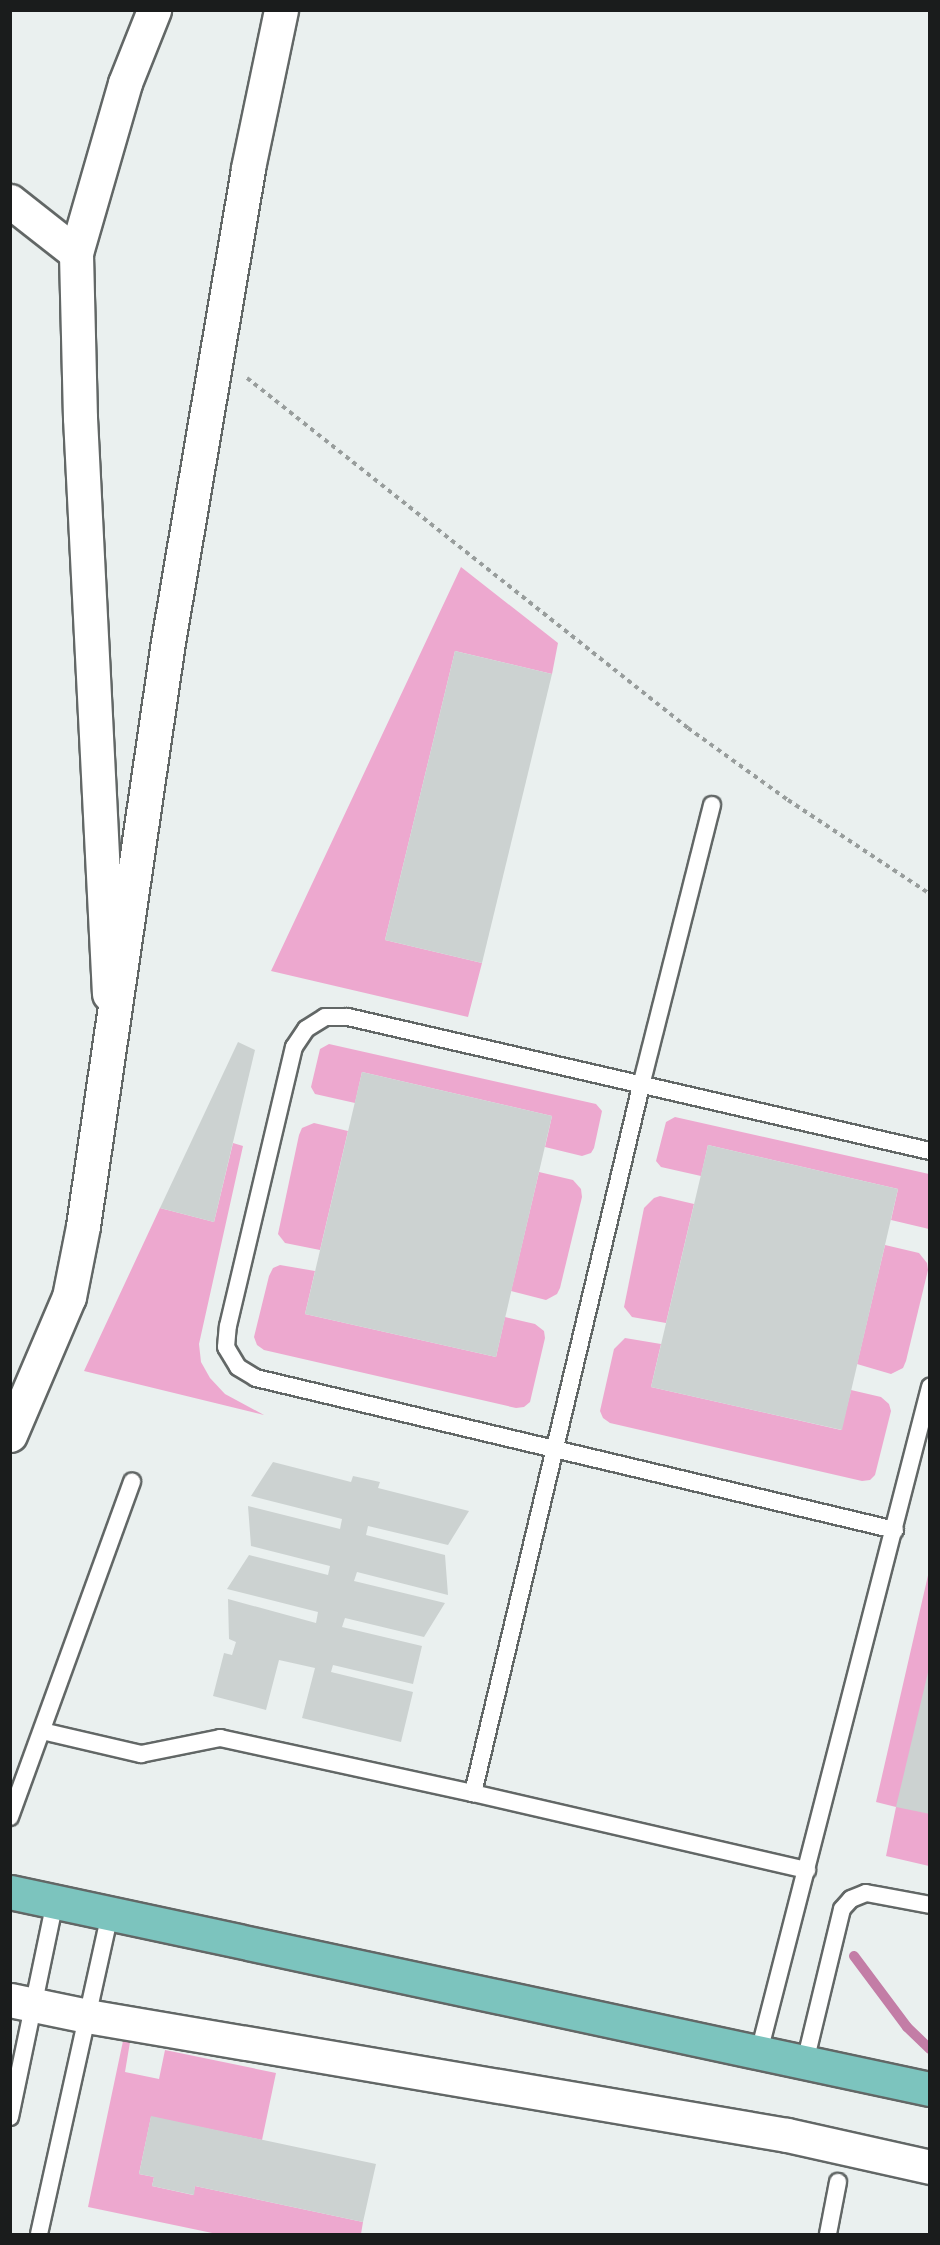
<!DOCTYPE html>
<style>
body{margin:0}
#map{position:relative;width:940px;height:2245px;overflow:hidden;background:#eaf0ef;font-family:"Space Grotesk",sans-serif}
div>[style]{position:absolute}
.green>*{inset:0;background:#eda8cf}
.stream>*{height:10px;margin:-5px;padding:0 5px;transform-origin:5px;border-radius:5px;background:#c37da6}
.building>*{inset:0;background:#ccd2d1}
.path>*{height:4px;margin-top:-2px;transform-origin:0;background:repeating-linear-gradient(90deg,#989d9c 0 4.5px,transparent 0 9px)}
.roads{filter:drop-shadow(2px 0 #626766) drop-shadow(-2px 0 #626766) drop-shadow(0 2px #626766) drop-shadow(0 -2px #626766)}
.lane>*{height:16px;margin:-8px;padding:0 8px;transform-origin:8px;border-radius:8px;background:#fff}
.street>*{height:33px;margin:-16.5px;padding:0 16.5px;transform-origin:16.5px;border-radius:16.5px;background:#fff}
.secondary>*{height:33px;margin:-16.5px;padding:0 16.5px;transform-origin:16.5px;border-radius:16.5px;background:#fff}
.primary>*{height:33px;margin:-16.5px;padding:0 16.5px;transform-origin:16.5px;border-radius:16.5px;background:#7cc4be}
span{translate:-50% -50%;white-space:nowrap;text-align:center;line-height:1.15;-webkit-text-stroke:4.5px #fff;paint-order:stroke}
.frame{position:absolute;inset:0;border:12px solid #1a1c1c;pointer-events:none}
</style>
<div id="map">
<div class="green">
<div style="clip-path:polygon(461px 567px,558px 643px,552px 674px,455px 651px,385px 940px,482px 963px,468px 1017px,271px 971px)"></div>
<div style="clip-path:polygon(329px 1044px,596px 1104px,602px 1111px,594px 1148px,591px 1153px,582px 1156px,545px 1147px,552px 1116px,362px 1072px,355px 1103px,315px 1094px,311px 1087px,320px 1049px)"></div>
<div style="clip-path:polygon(675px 1117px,929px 1174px,929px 1229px,891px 1220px,898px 1189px,708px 1145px,701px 1176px,661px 1167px,656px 1161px,666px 1122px)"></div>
<div style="clip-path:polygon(314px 1123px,348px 1131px,320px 1250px,285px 1243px,278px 1234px,299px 1135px,302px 1128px)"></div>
<div style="clip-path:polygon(233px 1143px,243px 1146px,199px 1344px,201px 1362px,210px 1378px,225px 1394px,264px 1415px,84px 1371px,160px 1208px,214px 1222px)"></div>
<div style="clip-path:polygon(539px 1172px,573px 1180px,581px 1189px,582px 1197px,560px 1288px,557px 1294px,546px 1300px,511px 1291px)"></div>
<div style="clip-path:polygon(660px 1196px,694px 1204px,666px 1323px,632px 1317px,624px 1307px,644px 1208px,654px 1198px)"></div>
<div style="clip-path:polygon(885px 1245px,919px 1253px,927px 1263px,928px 1270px,906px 1361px,903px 1368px,891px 1374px,857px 1364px)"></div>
<div style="clip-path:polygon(280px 1265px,315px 1271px,305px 1314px,496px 1357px,505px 1317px,535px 1324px,544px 1331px,545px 1338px,530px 1402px,524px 1407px,516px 1408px,264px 1350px,257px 1345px,254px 1337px,269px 1276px,273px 1268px)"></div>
<div style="clip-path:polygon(625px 1338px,661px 1344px,651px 1387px,841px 1430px,851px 1390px,881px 1397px,889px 1404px,891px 1411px,875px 1475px,870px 1480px,862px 1481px,610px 1423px,603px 1418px,600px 1411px,614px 1349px)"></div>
<div style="clip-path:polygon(929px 1571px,929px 1866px,886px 1856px,896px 1807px,876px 1802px)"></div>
<div style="clip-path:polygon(123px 2041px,130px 2042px,125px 2072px,159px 2079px,165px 2050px,276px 2073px,262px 2140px,151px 2117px,139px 2174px,154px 2177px,152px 2186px,193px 2195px,195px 2186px,363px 2222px,361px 2234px,217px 2234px,88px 2207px)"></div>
</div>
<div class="stream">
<div style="left:854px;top:1956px;width:89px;rotate:53.3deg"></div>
<div style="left:907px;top:2027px;width:32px;rotate:44deg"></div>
</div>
<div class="building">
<div style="clip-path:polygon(455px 651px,552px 674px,482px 963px,385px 940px)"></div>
<div style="clip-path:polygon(238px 1042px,255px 1050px,214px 1222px,160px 1208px)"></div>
<div style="clip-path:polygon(362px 1072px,552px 1116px,496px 1357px,305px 1314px)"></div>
<div style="clip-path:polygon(708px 1145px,898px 1189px,842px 1430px,651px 1387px)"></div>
<div style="clip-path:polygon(273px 1462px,351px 1482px,353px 1476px,380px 1482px,378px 1488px,469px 1511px,448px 1545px,368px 1526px,366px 1535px,445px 1555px,448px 1595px,357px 1572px,354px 1581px,445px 1603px,424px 1637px,345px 1618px,342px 1627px,422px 1646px,413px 1684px,333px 1665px,331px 1672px,413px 1692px,401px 1742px,302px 1718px,315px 1668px,279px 1660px,266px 1710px,213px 1696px,224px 1653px,232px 1655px,236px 1642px,229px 1639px,228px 1599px,316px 1623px,318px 1612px,227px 1589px,249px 1555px,328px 1575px,330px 1566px,251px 1546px,248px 1506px,340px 1529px,342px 1519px,251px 1496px)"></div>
<div style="clip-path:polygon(930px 1664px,930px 1814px,896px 1807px)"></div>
<div style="clip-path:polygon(151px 2116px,376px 2164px,363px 2222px,195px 2186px,194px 2195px,152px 2186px,154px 2177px,139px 2174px)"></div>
</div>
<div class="path">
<div style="left:247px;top:378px;width:563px;rotate:38.44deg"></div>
<div style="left:688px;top:728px;width:123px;rotate:35.8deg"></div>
<div style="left:788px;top:800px;width:170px;rotate:33.5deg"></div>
</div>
<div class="roads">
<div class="lane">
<div style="left:712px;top:805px;width:290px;rotate:104.2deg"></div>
<div style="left:641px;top:1086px;width:727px;rotate:103.37deg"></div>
<div style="left:473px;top:1793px;width:343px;rotate:13deg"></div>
<div style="left:895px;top:1530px;width:657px;rotate:-166.62deg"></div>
<div style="left:256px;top:1378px;width:21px;rotate:-149deg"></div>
<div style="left:238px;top:1367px;width:23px;rotate:-121deg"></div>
<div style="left:226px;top:1347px;width:21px;rotate:-85deg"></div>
<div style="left:228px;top:1326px;width:287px;rotate:-76.7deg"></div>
<div style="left:294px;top:1047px;width:22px;rotate:-56deg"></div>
<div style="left:306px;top:1029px;width:22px;rotate:-32deg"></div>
<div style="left:325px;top:1017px;width:23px"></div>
<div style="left:348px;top:1017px;width:597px;rotate:12.97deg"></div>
<div style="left:42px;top:1731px;width:102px;rotate:13.1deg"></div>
<div style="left:141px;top:1754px;width:81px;rotate:-11.4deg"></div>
<div style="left:220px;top:1738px;width:259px;rotate:12.3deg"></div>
<div style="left:10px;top:1817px;width:357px;rotate:-70deg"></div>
<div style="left:759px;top:2052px;width:687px;rotate:-75.58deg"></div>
<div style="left:805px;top:2062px;width:157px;rotate:-76.4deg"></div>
<div style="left:842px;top:1909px;width:13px;rotate:-48deg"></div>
<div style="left:851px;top:1899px;width:16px;rotate:-22deg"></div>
<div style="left:866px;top:1893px;width:65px;rotate:10.6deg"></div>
<div style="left:10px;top:2117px;width:220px;rotate:-78.2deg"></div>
<div style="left:39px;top:2234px;width:329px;rotate:-77.5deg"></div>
<div style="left:828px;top:2234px;width:53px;rotate:-79.1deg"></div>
</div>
<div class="street">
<div style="left:10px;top:201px;width:84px;rotate:38.2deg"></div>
<div style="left:109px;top:994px;width:577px;rotate:-92.88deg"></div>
<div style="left:80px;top:418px;width:165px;rotate:-91.4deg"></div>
<div style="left:76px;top:253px;width:177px;rotate:-73.9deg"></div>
<div style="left:125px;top:83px;width:79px;rotate:-68.3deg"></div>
<div style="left:10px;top:2000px;width:79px;rotate:11.7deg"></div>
<div style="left:87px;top:2016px;width:710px;rotate:9.65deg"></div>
<div style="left:787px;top:2135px;width:147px;rotate:12.6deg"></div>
</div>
<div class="secondary">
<div style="left:10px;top:1435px;width:150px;rotate:-66.9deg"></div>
<div style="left:69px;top:1297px;width:72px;rotate:-78.8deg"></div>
<div style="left:83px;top:1226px;width:590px;rotate:-81.72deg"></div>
<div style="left:168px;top:642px;width:481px;rotate:-80.4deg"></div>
<div style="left:248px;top:168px;width:161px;rotate:-78.2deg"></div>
</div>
<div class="primary">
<div style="left:10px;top:1892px;width:941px;rotate:12.09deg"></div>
</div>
</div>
<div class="frame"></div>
</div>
